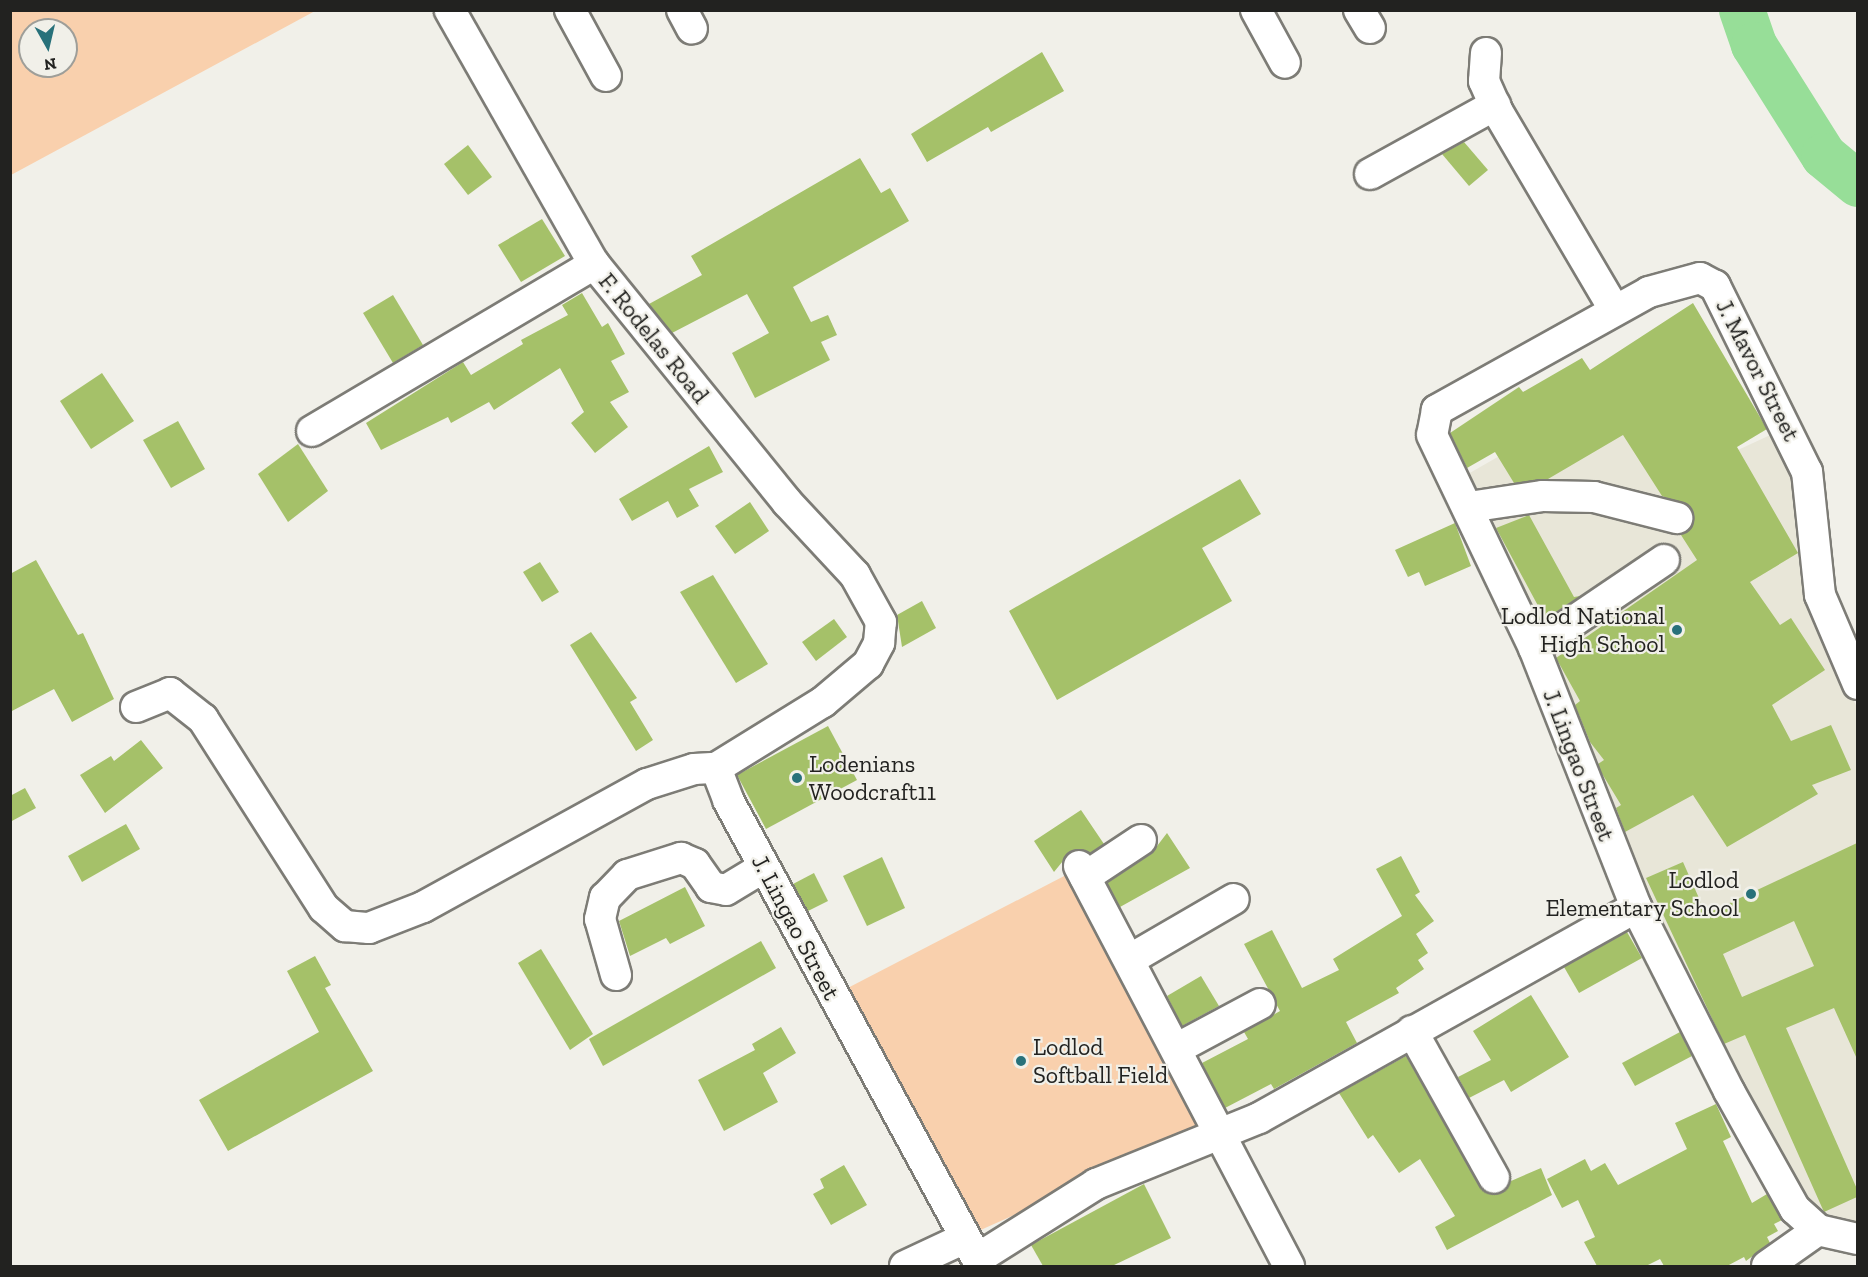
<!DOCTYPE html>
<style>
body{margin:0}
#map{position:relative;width:1868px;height:1277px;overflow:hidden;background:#f1f0e9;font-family:"Zilla Slab",serif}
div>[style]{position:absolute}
.built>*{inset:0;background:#e8e6d8}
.green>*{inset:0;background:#f9d0ad}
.river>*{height:46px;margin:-23px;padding:0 23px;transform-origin:23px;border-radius:23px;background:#97de98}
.building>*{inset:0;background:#a5c169}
.roads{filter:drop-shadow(2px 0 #7d7c76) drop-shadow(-2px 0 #7d7c76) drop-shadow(0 2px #7d7c76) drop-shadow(0 -2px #7d7c76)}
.minor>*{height:30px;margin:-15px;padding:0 15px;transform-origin:15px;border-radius:15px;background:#fff}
.dots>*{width:16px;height:16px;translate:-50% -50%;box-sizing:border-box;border:3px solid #f1f0e9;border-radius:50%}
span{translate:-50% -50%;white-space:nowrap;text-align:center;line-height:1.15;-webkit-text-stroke:4.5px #f1f0e9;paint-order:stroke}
.street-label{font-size:24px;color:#222220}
.poi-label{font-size:24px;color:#222220}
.right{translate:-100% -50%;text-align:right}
.left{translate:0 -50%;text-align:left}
.frame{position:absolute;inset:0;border:12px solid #222220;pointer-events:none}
.north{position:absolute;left:18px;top:18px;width:60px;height:60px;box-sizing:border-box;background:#f1f0e9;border:2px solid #9e9e99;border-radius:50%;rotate:172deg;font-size:16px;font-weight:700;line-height:24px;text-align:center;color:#222220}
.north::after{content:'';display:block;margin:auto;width:21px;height:27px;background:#28717a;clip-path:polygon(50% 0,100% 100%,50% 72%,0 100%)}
</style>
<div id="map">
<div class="built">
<div style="clip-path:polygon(1639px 376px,1699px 468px,1781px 430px,1803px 464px,1839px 673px,1857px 707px,1857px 1230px,1830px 1221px,1800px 1195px,1688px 986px,1600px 803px,1468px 474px)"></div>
</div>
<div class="green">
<div style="clip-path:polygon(evenodd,11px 10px,315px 10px,315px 11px,11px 175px,11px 10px,30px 30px,66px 30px,66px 66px,30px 66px,30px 30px)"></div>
<div style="clip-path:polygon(1068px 874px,1205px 1130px,965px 1237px,838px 993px)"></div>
</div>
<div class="river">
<div style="left:1742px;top:10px;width:37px;rotate:71deg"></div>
<div style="left:1754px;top:45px;width:131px;rotate:57.8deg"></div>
<div style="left:1824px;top:156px;width:44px;rotate:39.5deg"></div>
</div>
<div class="building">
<div style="clip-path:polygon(1042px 52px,1064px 91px,991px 132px,988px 127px,927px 162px,911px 134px)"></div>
<div style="clip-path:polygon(1464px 142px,1488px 170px,1469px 186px,1442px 154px)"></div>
<div style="clip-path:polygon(468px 145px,492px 177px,468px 195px,444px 164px)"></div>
<div style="clip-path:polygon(860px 158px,881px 193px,890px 188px,909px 221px,793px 287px,811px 322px,828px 315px,837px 335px,821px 342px,830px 360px,755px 398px,732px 353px,769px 333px,747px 294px,672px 333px,649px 304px,702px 275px,691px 256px)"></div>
<div style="clip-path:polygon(542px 219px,565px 256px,521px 282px,498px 245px)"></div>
<div style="clip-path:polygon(582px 293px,602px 327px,608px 323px,625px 354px,611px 361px,629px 392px,610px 402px,628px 427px,595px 453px,571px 423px,584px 412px,560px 368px,494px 410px,489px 402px,451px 423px,448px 417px,381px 450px,366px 423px,463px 362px,471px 375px,523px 344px,521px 340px,568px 315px,562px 305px)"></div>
<div style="clip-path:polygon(393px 295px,423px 345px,393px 363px,363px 313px)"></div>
<div style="clip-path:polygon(1693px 303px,1767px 429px,1737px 447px,1798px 553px,1750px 582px,1780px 625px,1791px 618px,1825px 670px,1772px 705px,1791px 741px,1831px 725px,1851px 770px,1812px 785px,1818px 794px,1727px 847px,1693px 795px,1625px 832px,1616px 808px,1621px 805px,1601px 772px,1598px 764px,1604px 760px,1590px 742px,1575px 705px,1580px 701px,1556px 658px,1697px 560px,1681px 535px,1694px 523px,1689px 506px,1662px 496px,1623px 435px,1548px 479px,1514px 483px,1495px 452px,1467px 468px,1450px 433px,1519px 387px,1523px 392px,1582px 358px,1590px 370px)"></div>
<div style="clip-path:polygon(102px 373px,134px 421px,91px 449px,60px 401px)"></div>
<div style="clip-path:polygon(178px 421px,205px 469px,171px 488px,143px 440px)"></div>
<div style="clip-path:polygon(298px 444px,328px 491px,288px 522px,258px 474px)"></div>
<div style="clip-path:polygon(709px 446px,723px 472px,689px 489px,699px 506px,677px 518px,668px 501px,632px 521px,619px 499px)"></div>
<div style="clip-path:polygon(1240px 479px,1261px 514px,1202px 548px,1232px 601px,1057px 700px,1009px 611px)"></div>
<div style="clip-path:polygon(750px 502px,769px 531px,735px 554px,715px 526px)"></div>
<div style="clip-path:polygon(1529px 515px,1574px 597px,1580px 596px,1541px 622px,1538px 617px,1543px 615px,1496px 528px)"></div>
<div style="clip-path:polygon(1455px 523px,1471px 566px,1425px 586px,1419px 572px,1408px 577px,1395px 550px)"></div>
<div style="clip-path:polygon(36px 560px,78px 635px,83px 633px,114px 699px,72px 722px,54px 689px,10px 712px,10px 574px)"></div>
<div style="clip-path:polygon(540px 562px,559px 592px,542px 602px,523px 572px)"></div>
<div style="clip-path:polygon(713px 575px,768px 664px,736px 683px,680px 592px)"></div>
<div style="clip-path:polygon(922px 601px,936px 628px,902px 647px,897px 615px)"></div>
<div style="clip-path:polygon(834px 619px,847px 637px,816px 661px,802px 642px)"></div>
<div style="clip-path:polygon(591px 632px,637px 698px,630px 702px,653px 740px,636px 751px,570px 645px)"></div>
<div style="clip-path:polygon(828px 726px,857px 780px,766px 829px,737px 775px)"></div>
<div style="clip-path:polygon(141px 740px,163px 768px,105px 813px,80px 775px,111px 756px,114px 761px)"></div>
<div style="clip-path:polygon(25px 788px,36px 808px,10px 822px,10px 796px)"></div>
<div style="clip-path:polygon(1081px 810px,1104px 844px,1090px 853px,1071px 851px,1054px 872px,1034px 841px)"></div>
<div style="clip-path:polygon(126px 824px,140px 849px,82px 882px,68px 856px)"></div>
<div style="clip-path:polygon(1167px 833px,1190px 868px,1120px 907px,1107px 883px,1151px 854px)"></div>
<div style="clip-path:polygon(evenodd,1857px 843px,1857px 1059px,1834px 1008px,1786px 1028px,1857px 1189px,1857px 1197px,1824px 1212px,1745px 1035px,1724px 1044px,1646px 878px,1683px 862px,1706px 914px,1857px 843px,1794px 921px,1814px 966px,1742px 997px,1723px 954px,1794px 921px)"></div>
<div style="clip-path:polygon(1401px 856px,1420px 892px,1415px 895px,1434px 921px,1416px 934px,1428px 953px,1418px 960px,1424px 969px,1396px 988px,1399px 993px,1346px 1022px,1357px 1043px,1274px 1089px,1271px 1084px,1225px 1108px,1202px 1063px,1248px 1039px,1244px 1032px,1280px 1011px,1244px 944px,1272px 930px,1302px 988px,1339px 970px,1333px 959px,1402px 916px,1376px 869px)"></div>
<div style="clip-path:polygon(882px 857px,905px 908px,867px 926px,843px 876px)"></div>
<div style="clip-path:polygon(814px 873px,828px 901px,808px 911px,793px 884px)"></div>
<div style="clip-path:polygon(685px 887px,705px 926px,670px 944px,666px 938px,630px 956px,619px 921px)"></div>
<div style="clip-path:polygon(1627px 932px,1642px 958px,1579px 993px,1564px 967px)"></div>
<div style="clip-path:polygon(761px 941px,776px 968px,603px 1066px,589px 1039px)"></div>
<div style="clip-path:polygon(541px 949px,593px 1034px,570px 1050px,518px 963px)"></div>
<div style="clip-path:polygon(315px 956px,331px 985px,325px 988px,373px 1071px,228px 1151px,199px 1100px,319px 1032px,287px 971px)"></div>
<div style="clip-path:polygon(1201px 976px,1219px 1006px,1182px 1026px,1167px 996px)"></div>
<div style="clip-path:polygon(1531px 995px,1569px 1057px,1511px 1092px,1504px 1080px,1469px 1098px,1458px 1077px,1491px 1060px,1473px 1031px)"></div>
<div style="clip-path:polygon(781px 1027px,796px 1053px,763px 1073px,778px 1102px,724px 1131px,698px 1080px,755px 1050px,752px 1044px)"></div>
<div style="clip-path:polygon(1680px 1032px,1692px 1056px,1635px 1086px,1622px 1063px)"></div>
<div style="clip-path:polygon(1406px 1056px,1485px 1192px,1502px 1193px,1511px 1181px,1541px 1168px,1552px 1195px,1447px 1250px,1435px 1227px,1455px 1216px,1420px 1159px,1399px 1173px,1373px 1135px,1368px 1139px,1339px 1093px)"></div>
<div style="clip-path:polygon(1716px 1104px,1731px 1137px,1723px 1141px,1752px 1203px,1767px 1194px,1782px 1220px,1774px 1224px,1778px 1231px,1767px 1237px,1770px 1243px,1746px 1261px,1744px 1257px,1727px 1266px,1664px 1266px,1660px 1259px,1646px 1266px,1597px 1266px,1584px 1242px,1595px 1237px,1578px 1200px,1562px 1208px,1547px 1179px,1585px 1159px,1591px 1171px,1605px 1163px,1618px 1185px,1687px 1149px,1675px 1123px)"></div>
<div style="clip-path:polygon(844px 1165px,867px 1205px,831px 1225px,813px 1194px,824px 1188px,820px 1179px)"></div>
<div style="clip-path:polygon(1144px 1184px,1171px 1238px,1112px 1266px,1043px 1266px,1031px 1245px)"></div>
</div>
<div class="roads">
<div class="minor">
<div style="left:570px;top:10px;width:75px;rotate:61.4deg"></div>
<div style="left:682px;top:10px;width:21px;rotate:62deg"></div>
<div style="left:1256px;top:10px;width:60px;rotate:61.3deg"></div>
<div style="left:1359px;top:10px;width:21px;rotate:59deg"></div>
<div style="left:1486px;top:53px;width:28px;rotate:94deg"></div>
<div style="left:1484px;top:81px;width:34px;rotate:66deg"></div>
<div style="left:1498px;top:112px;width:229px;rotate:59.5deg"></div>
<div style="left:1370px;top:174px;width:143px;rotate:-28.9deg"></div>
<div style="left:312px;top:431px;width:328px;rotate:-30.6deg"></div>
<div style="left:1469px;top:507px;width:75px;rotate:-8.5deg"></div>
<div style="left:1543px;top:496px;width:51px;rotate:1.1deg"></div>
<div style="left:1594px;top:497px;width:86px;rotate:14.2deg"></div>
<div style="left:1534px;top:648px;width:157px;rotate:-34.1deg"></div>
<div style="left:1858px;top:684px;width:97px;rotate:-113.1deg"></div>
<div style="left:1820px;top:595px;width:124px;rotate:-96deg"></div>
<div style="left:1807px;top:472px;width:208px;rotate:-116.3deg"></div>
<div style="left:1715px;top:286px;width:17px;rotate:-152deg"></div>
<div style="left:1700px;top:278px;width:53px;rotate:164.6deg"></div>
<div style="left:1649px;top:292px;width:243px;rotate:150.9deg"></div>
<div style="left:1437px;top:410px;width:25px;rotate:101deg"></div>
<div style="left:1432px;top:435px;width:236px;rotate:64.4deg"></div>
<div style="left:1534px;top:648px;width:278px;rotate:68.5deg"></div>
<div style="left:1636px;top:907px;width:206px;rotate:63.2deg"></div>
<div style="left:1729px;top:1091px;width:135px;rotate:60.8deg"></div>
<div style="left:1795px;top:1209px;width:31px;rotate:42deg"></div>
<div style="left:1818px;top:1230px;width:41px;rotate:12.7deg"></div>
<div style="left:136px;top:707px;width:37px;rotate:-22deg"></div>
<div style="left:170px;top:693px;width:42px;rotate:38.2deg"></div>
<div style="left:203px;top:719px;width:224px;rotate:57.4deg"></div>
<div style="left:324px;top:908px;width:28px;rotate:41deg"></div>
<div style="left:345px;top:926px;width:24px;rotate:5deg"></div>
<div style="left:369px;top:928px;width:58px;rotate:-21.3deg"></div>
<div style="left:423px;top:907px;width:256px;rotate:-28.8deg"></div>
<div style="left:647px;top:784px;width:49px;rotate:-17.7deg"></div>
<div style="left:694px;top:769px;width:22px;rotate:-3deg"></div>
<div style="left:716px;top:768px;width:126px;rotate:-31.7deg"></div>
<div style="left:823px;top:702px;width:59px;rotate:-40.2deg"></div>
<div style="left:868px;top:664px;width:24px;rotate:-62deg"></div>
<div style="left:879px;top:643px;width:21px;rotate:-85deg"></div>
<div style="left:881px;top:622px;width:54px;rotate:-119deg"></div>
<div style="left:855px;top:575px;width:100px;rotate:-133deg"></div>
<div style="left:787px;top:502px;width:306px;rotate:-129deg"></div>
<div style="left:594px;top:264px;width:292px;rotate:-119.6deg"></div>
<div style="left:716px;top:768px;width:34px;rotate:69deg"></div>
<div style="left:728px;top:800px;width:530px;rotate:61.5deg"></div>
<div style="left:1079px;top:866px;width:452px;rotate:62.3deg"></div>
<div style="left:1085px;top:877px;width:67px;rotate:-33.5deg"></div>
<div style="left:1129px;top:960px;width:121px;rotate:-30.2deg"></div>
<div style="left:616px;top:975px;width:58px;rotate:-105.9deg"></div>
<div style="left:600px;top:919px;width:22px;rotate:-77deg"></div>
<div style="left:605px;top:898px;width:32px;rotate:-46deg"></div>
<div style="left:627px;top:875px;width:57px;rotate:-17.5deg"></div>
<div style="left:681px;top:858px;width:15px;rotate:23deg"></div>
<div style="left:695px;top:864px;width:28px;rotate:55deg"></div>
<div style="left:711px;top:887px;width:15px;rotate:11deg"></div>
<div style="left:726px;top:890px;width:44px;rotate:-31.2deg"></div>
<div style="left:1412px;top:1031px;width:168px;rotate:60.8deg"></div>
<div style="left:1176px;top:1049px;width:95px;rotate:-28.2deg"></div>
<div style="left:977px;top:1259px;width:141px;rotate:-32.2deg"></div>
<div style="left:1096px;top:1184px;width:176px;rotate:-22deg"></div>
<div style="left:1259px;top:1118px;width:432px;rotate:-29.2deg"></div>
<div style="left:905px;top:1266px;width:66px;rotate:-25deg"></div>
<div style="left:1767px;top:1266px;width:62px;rotate:-35.2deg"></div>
</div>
</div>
<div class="dots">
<div style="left:1677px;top:630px;background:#28717a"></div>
<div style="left:797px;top:778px;background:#28717a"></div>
<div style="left:1751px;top:894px;background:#28717a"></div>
<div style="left:1021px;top:1061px;background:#28717a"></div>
</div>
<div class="street-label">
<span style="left:654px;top:338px;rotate:51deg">F. Rodelas Road</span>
<span style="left:1758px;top:370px;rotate:63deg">J. Mavor Street</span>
<span style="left:1579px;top:765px;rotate:69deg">J. Lingao Street</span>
<span style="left:796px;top:927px;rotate:62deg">J. Lingao Street</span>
</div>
<div class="poi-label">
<span class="right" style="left:1665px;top:630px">Lodlod National<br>High School</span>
<span class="left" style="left:809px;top:778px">Lodenians<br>Woodcraft11</span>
<span class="right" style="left:1739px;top:894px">Lodlod<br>Elementary School</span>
<span class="left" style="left:1033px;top:1061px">Lodlod<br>Softball Field</span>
</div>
<div class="frame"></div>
<div class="north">N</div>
</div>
